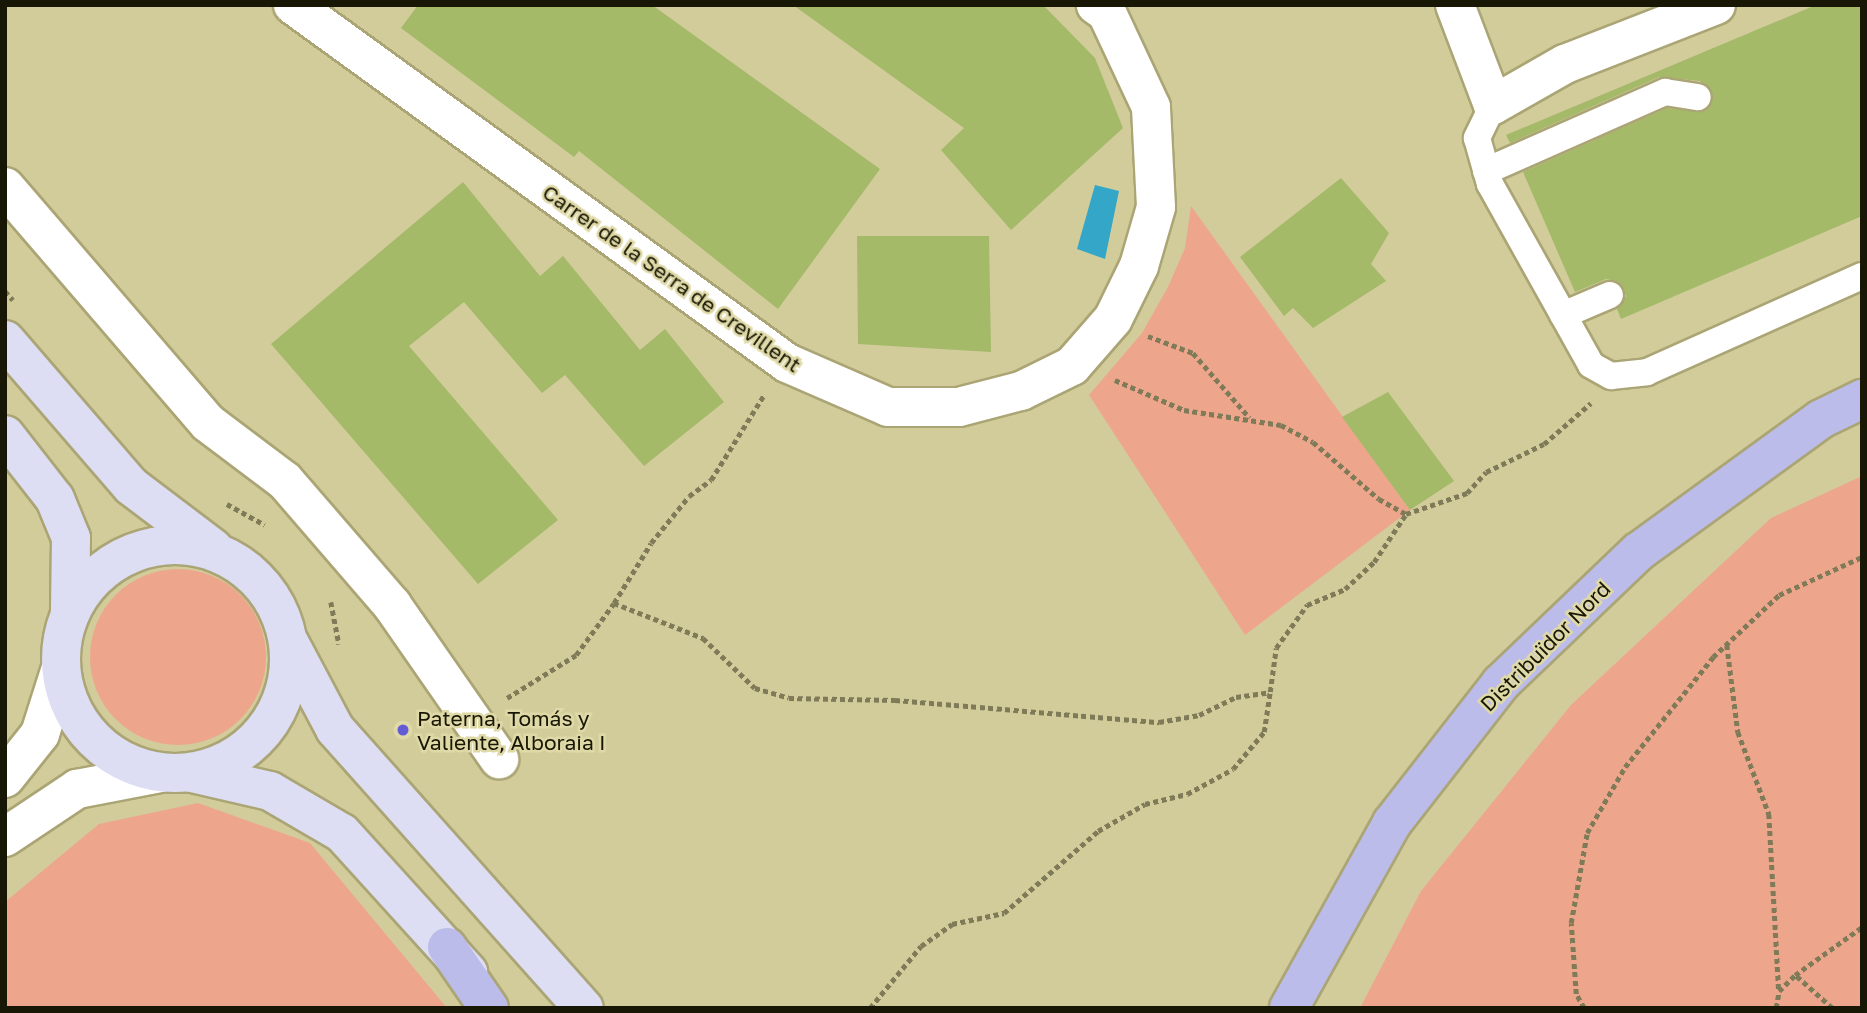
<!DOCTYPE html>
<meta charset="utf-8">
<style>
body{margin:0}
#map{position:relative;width:1867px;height:1013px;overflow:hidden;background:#d2cc9b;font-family:"Golos Text",sans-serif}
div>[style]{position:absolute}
.green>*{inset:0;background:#eda68b}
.round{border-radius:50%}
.water>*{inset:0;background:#34a6c8}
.building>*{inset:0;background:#a4ba69}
.path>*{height:4.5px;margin-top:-2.25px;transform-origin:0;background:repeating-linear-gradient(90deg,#7f7b58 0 5px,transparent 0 8.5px)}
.roads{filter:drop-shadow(2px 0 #aba575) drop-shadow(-2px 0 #aba575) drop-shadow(0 2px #aba575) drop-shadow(0 -2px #aba575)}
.lane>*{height:26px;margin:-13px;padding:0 13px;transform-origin:13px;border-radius:13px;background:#fff}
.street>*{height:38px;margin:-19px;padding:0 19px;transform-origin:19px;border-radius:19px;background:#fff}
.secondary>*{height:38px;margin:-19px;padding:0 19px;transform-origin:19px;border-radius:19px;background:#dddef4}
.secondary>.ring{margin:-19px;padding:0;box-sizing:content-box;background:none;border:38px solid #dddef4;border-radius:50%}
.primary>*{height:38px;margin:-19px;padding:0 19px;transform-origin:19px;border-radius:19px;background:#bbbce9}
.dots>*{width:19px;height:19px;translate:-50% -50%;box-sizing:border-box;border:4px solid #dfd9a7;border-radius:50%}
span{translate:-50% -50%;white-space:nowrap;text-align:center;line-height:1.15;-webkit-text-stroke:5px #dfd9a7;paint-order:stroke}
.street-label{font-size:21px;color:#181604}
.poi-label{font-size:21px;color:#181604}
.left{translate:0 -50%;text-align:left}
.frame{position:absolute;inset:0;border:7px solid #181604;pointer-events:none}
</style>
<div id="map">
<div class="green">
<div style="clip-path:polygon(1191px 206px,1410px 510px,1245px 635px,1089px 395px,1142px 333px,1168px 287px,1185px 248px)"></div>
<div style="clip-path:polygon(1862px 476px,1862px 1008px,1360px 1008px,1421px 891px,1571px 705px,1771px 518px)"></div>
<div class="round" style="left:90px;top:569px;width:176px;height:176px"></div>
<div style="clip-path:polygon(198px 803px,310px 843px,447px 1008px,5px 1008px,5px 902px,99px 824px)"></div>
</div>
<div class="water">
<div style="clip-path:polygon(1095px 185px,1119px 191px,1105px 259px,1077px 249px)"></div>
</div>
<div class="building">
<div style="clip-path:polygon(418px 5px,652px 5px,880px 169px,778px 309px,579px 151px,574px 157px,401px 28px)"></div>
<div style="clip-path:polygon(793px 5px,1043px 5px,1095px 58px,1123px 128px,1011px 230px,941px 150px,964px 128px)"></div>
<div style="clip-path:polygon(1816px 5px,1862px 5px,1862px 216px,1621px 319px,1617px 309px,1626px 296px,1619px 282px,1606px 279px,1575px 292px,1523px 172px,1667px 108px,1704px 111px,1712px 91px,1700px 81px,1659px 77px,1510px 143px,1506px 135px)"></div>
<div style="clip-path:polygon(1341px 178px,1389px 233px,1371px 264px,1386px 281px,1313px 328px,1293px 308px,1284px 316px,1240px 257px)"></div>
<div style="clip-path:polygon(463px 182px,540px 276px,563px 256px,640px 350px,665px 329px,724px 402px,644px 466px,565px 375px,542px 393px,464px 302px,409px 346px,558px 520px,478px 584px,271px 344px)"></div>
<div style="clip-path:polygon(857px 236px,989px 236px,991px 352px,858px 344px)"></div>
<div style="clip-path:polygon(1388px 392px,1454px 481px,1410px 510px,1342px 417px)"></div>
</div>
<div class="path">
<div style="left:5px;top:291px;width:12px;rotate:48deg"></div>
<div style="left:1148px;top:336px;width:48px;rotate:20.7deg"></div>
<div style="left:1193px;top:353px;width:86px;rotate:48.8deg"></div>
<div style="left:1115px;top:380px;width:75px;rotate:23.5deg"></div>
<div style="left:1184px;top:410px;width:98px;rotate:8.8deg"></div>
<div style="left:1281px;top:425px;width:36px;rotate:28deg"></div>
<div style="left:1313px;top:442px;width:87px;rotate:40.8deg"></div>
<div style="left:1379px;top:499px;width:31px;rotate:29deg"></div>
<div style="left:1406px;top:514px;width:65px;rotate:-19deg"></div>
<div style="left:1467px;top:493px;width:28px;rotate:-48deg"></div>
<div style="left:1486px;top:472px;width:64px;rotate:-25.8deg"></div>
<div style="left:1544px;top:444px;width:62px;rotate:-41.1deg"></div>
<div style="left:227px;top:504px;width:43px;rotate:28.9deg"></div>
<div style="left:331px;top:602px;width:43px;rotate:79.2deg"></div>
<div style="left:614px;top:603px;width:70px;rotate:-58.3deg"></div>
<div style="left:651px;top:543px;width:60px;rotate:-51deg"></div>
<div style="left:689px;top:496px;width:27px;rotate:-36deg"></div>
<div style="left:711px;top:480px;width:100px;rotate:-58.1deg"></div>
<div style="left:1727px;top:645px;width:88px;rotate:82.8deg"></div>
<div style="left:1738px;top:732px;width:88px;rotate:69.3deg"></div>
<div style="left:1769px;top:814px;width:177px;rotate:86.8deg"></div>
<div style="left:507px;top:698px;width:81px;rotate:-31.9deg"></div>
<div style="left:576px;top:655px;width:64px;rotate:-53.8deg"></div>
<div style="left:614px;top:603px;width:96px;rotate:21.5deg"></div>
<div style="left:703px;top:638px;width:72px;rotate:43.9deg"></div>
<div style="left:755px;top:688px;width:35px;rotate:16deg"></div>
<div style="left:789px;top:698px;width:106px;rotate:1.1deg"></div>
<div style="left:895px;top:700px;width:265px;rotate:4.8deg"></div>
<div style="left:1159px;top:722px;width:41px;rotate:-9.9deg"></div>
<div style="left:1199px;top:715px;width:41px;rotate:-25.9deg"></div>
<div style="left:1236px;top:697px;width:34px;rotate:-8deg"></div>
<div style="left:1270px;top:692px;width:44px;rotate:-82.2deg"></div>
<div style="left:1276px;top:648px;width:53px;rotate:-54.2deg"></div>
<div style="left:1307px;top:605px;width:41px;rotate:-22.8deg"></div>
<div style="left:1345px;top:589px;width:40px;rotate:-43deg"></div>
<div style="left:1374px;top:562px;width:58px;rotate:-56.3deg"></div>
<div style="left:870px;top:1008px;width:80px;rotate:-50.6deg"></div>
<div style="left:921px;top:946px;width:38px;rotate:-35deg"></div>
<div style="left:952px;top:924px;width:53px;rotate:-11.9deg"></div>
<div style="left:1004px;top:913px;width:125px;rotate:-41.1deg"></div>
<div style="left:1098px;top:831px;width:54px;rotate:-29.9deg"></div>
<div style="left:1145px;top:804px;width:43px;rotate:-13.4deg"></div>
<div style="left:1187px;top:794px;width:52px;rotate:-28.5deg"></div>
<div style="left:1233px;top:769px;width:48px;rotate:-50deg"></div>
<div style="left:1264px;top:732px;width:40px;rotate:-81.5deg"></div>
<div style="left:1584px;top:1008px;width:16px;rotate:-120deg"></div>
<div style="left:1576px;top:994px;width:71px;rotate:-94deg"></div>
<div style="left:1571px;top:923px;width:91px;rotate:-79.9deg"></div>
<div style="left:1587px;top:833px;width:76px;rotate:-60.1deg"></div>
<div style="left:1625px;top:767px;width:141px;rotate:-51.3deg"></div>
<div style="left:1713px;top:657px;width:91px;rotate:-43.2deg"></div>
<div style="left:1779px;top:595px;width:91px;rotate:-24.6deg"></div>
<div style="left:1776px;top:1008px;width:17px;rotate:-80deg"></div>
<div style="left:1779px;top:991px;width:23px;rotate:-45deg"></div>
<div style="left:1832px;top:1008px;width:50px;rotate:-138.3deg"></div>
<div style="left:1795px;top:975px;width:82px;rotate:-35.6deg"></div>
</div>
<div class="roads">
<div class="lane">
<div style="left:1493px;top:105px;width:37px;rotate:116deg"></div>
<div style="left:1477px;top:138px;width:48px;rotate:74.2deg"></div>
<div style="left:1490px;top:184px;width:207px;rotate:60.8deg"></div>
<div style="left:1591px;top:365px;width:23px;rotate:29deg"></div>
<div style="left:1611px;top:376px;width:36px;rotate:-6deg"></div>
<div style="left:1647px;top:372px;width:235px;rotate:-24.1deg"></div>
<div style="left:1486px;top:171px;width:196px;rotate:-23.8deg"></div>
<div style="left:1665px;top:92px;width:33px;rotate:9deg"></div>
<div style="left:1563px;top:315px;width:51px;rotate:-23.1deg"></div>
</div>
<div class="street">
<div style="left:293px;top:5px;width:610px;rotate:35.93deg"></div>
<div style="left:787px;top:363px;width:110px;rotate:23.5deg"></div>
<div style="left:888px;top:407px;width:71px"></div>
<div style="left:959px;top:407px;width:64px;rotate:-14.5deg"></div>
<div style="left:1021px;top:391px;width:57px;rotate:-26.1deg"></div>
<div style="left:1072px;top:366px;width:62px;rotate:-48.9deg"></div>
<div style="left:1113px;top:319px;width:59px;rotate:-63.9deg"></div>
<div style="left:1139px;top:266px;width:61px;rotate:-73.9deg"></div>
<div style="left:1156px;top:207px;width:100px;rotate:-92.9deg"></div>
<div style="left:1151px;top:107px;width:104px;rotate:-115.1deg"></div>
<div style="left:1107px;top:13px;width:14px;rotate:-144deg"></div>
<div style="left:1455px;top:5px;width:107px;rotate:69.2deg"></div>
<div style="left:1493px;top:105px;width:83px;rotate:-29.7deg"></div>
<div style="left:1565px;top:64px;width:162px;rotate:-21.3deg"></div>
<div style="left:5px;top:187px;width:311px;rotate:49.3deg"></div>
<div style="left:208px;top:423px;width:96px;rotate:37deg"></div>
<div style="left:285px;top:481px;width:164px;rotate:49.2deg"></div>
<div style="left:392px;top:605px;width:188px;rotate:55.2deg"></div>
<div style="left:5px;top:778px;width:56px;rotate:-51.5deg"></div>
<div style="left:40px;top:734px;width:66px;rotate:-72.4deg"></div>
<div style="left:5px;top:837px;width:87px;rotate:-33.7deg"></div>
<div style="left:77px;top:789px;width:86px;rotate:-10.8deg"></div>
</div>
<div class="secondary">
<div style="left:5px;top:340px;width:193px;rotate:49.2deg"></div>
<div style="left:131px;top:486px;width:103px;rotate:37.1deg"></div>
<div style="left:5px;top:435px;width:81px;rotate:52deg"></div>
<div style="left:55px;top:499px;width:42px;rotate:67.7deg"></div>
<div style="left:71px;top:538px;width:74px;rotate:90.8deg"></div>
<div class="ring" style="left:61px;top:545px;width:190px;height:190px"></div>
<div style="left:290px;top:644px;width:96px;rotate:62.1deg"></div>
<div style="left:335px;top:729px;width:374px;rotate:48.3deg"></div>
<div style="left:192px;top:773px;width:80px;rotate:13deg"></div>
<div style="left:270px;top:791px;width:83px;rotate:30.3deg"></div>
<div style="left:342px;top:833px;width:188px;rotate:47.8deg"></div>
</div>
<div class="primary">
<div style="left:447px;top:947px;width:74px;rotate:55.5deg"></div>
<div style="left:1289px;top:1008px;width:212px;rotate:-60.9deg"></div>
<div style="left:1392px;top:823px;width:177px;rotate:-52.1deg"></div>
<div style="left:1501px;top:683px;width:190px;rotate:-43.7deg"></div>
<div style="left:1638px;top:552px;width:226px;rotate:-36deg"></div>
<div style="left:1821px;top:419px;width:46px;rotate:-26deg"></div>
</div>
</div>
<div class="dots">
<div style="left:403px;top:730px;background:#645cd5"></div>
</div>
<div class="street-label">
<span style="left:672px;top:278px;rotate:35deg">Carrer de la Serra de Crevillent</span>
<span style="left:1545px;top:646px;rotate:-45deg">Distribuïdor Nord</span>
</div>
<div class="poi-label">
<span class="left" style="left:417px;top:730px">Paterna, Tomás y<br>Valiente, Alboraia I</span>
</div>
<div class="frame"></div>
</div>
